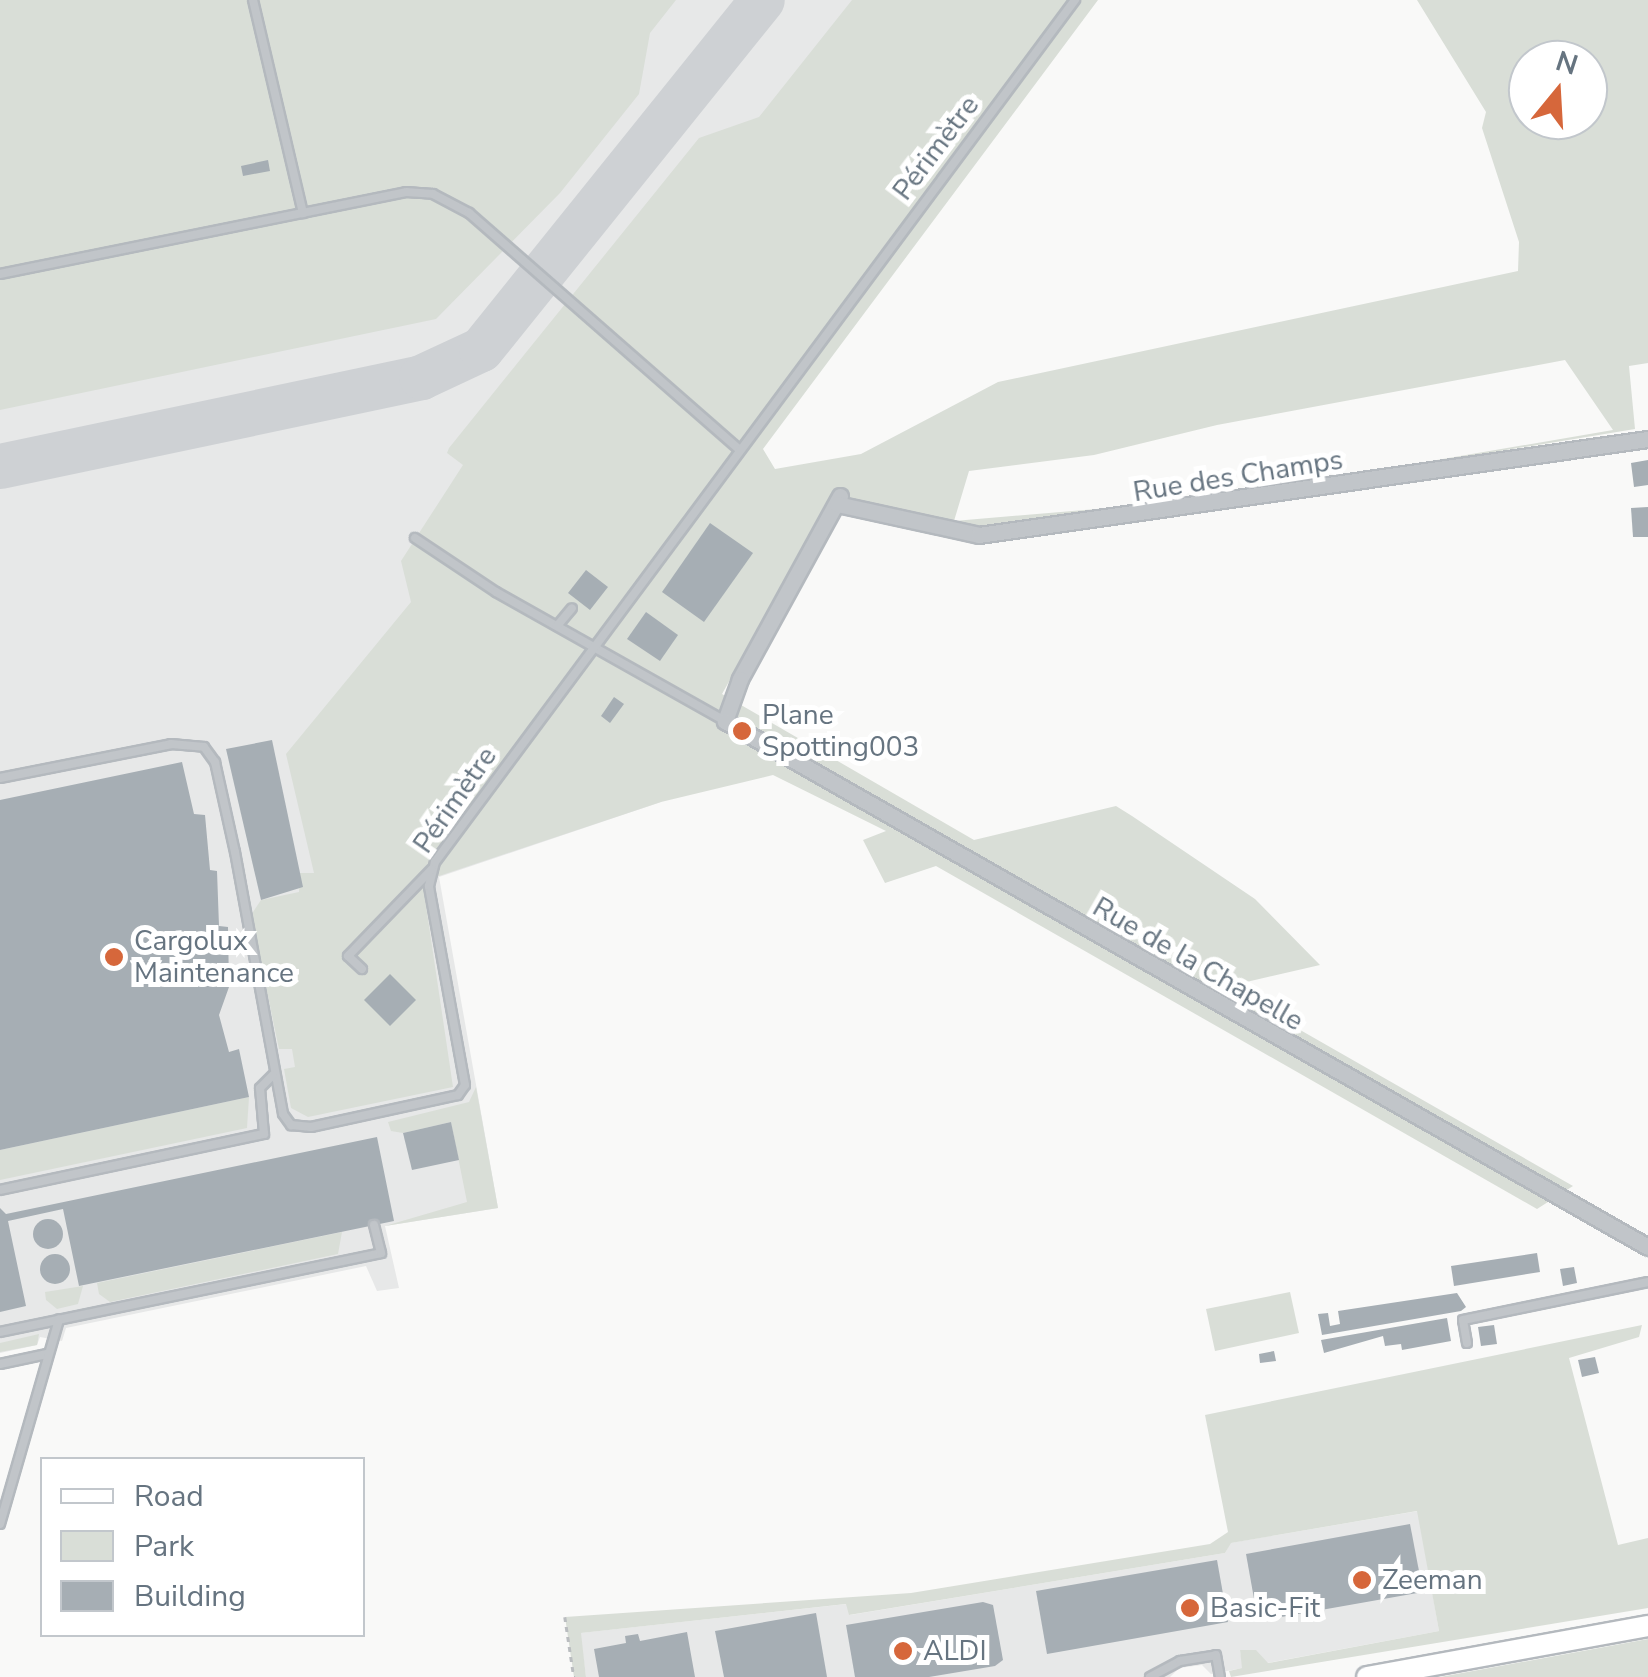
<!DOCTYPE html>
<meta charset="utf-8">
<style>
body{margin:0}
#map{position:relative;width:1648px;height:1677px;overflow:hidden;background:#f9f9f8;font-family:"Nunito Sans",sans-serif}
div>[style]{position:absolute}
.built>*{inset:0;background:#e7e8e8}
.green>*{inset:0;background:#d9ded7}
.taxiway>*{height:45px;margin:-22.5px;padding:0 22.5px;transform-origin:22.5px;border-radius:22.5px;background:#ced1d4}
.building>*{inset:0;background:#a6aeb4}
.round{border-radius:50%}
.path>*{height:2.5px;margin-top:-1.25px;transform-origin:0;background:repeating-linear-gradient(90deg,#babdc0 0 5px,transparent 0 10px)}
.roads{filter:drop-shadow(2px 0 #b4b9be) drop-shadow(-2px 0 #b4b9be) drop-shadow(0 2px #b4b9be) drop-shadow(0 -2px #b4b9be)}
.lane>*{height:8px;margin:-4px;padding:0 4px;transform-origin:4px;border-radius:4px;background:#c1c5c9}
.street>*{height:15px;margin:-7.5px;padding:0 7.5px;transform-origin:7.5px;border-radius:7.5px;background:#c1c5c9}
.secondary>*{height:20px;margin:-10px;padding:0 10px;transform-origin:10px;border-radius:10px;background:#fff}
.dots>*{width:28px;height:28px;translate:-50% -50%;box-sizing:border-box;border:5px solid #fff;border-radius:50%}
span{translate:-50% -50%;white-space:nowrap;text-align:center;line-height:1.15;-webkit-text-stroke:10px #fff;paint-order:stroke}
.street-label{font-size:28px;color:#667480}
.poi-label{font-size:28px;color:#667480}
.left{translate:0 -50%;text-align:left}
.legend{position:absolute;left:40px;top:1457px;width:325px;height:180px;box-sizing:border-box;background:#fff;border:2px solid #c2c7cc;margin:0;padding:12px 18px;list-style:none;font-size:30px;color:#667480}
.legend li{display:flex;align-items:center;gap:20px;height:50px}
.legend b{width:50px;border:2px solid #c2c7cc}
.north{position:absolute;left:1508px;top:40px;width:100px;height:100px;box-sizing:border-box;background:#fff;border:2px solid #c2c7cc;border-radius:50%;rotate:18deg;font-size:28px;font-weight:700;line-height:40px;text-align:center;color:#667480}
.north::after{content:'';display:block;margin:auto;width:35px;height:45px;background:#d6673b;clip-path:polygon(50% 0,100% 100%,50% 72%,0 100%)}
</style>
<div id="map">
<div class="built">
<div style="clip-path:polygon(0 0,1089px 0,747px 456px,661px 802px,439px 877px,498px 1208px,385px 1226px,399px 1288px,377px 1291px,366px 1266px,66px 1328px,62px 1341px,40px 1337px,37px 1345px,0 1353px)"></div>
<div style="clip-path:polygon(1418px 1511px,1439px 1631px,1267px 1663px,1240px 1650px,1243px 1668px,1211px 1674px,1202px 1665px,1179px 1668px,1170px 1677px,586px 1677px,580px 1633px,847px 1604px,850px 1615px,1225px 1553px,1230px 1543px)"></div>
</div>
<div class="green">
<div style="clip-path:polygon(0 0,676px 0,650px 33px,639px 94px,560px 193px,436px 319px,0 410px)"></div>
<div style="clip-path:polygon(evenodd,852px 0,1098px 0,763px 449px,775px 469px,861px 454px,998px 382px,1518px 271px,1519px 242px,1482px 128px,1486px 112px,1417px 0,1648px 0,1648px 363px,1629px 366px,1635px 429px,1049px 525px,980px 530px,837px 504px,823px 515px,722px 694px,974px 840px,1116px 806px,1132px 816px,1255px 899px,1320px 965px,1225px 987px,1573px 1186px,1537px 1209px,936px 866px,885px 883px,863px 840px,886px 831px,773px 775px,661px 802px,439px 876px,421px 872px,453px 1087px,308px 1117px,291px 1108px,284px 1069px,295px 1067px,292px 1049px,279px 1049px,251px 915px,261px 900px,299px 892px,300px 873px,314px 873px,286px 754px,411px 602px,401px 561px,463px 465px,447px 453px,449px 448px,699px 138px,759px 117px,852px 0,1528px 60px,1588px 60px,1588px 120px,1528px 120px,1528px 60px,852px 0,1565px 360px,1613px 430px,1203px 500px,954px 521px,969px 471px,1094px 455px,1217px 425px,1565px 360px)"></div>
<div style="clip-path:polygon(476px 1087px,498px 1208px,385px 1226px,467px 1202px,451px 1122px,403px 1133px,391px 1131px,388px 1122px,469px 1102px)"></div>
<div style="clip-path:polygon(249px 1097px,247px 1128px,0 1180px,0 1150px)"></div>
<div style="clip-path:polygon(342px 1232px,338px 1254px,110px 1302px,99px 1294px,97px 1283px)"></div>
<div style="clip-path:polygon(83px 1286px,78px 1304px,57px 1309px,46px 1300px,45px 1292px)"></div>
<div style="clip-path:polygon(1290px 1292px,1299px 1333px,1215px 1351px,1206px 1309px)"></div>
<div style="clip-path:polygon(1642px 1325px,1639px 1337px,1569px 1358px,1618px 1545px,1648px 1538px,1648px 1608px,1231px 1677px,1229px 1671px,1242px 1668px,1240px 1650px,1256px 1650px,1268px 1663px,1439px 1631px,1417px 1511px,1231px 1543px,1225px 1553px,849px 1615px,846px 1604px,581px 1633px,586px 1677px,574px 1677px,565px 1617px,911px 1593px,1210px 1544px,1228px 1532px,1205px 1415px)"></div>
<div style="clip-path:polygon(39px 1334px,37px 1345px,0 1352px,0 1343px)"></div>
<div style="clip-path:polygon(1648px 1639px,1648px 1677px,1440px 1677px)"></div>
</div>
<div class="taxiway">
<div style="left:0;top:466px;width:430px;rotate:-11.9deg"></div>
<div style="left:421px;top:377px;width:66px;rotate:-25deg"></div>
<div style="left:481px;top:349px;width:448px;rotate:-51.2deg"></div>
</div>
<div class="building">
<div style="clip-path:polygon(268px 160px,270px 171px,243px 176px,241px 166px)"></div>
<div style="clip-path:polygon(1648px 460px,1648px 485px,1634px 487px,1631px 463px)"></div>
<div style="clip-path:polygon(1648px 507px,1648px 537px,1633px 537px,1631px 508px)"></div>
<div style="clip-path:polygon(710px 523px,753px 553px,704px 622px,662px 592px)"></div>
<div style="clip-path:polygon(586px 570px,608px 587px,590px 610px,568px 593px)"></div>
<div style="clip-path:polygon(646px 612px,678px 635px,660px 661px,627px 639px)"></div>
<div style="clip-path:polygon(614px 697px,624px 704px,610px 723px,601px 716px)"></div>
<div style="clip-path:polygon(272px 740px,303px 887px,261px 900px,226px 749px)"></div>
<div style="clip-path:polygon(182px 762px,194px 814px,205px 815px,210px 870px,217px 871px,219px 926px,228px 927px,229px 987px,219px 1015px,229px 1052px,239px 1049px,249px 1097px,0 1150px,0 800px)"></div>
<div style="clip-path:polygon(390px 974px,416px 1000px,390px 1026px,364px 1000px)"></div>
<div style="clip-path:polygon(451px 1122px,459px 1160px,412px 1170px,403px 1133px)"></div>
<div style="clip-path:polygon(377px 1137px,394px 1221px,79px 1286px,63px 1209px,8px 1221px,26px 1306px,0 1312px,0 1208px,6px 1214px)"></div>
<div class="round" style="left:33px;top:1219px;width:30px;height:30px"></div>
<div style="clip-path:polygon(1537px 1253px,1540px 1272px,1454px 1286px,1451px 1266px)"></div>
<div class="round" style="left:40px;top:1254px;width:30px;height:30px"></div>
<div style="clip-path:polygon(1574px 1267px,1577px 1283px,1563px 1286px,1560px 1269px)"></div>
<div style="clip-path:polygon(1457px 1293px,1466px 1307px,1461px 1311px,1322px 1335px,1318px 1314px,1328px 1313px,1330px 1326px,1340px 1324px,1338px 1311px)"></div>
<div style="clip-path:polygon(1447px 1318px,1451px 1341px,1402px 1350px,1401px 1344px,1385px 1346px,1383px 1336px,1324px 1353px,1321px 1340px)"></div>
<div style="clip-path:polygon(1494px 1325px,1497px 1344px,1481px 1346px,1478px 1327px)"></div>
<div style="clip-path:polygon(1274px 1351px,1276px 1361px,1260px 1363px,1259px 1354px)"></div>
<div style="clip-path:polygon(1595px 1357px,1599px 1373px,1582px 1377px,1578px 1360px)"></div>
<div style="clip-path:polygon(1410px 1524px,1423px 1592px,1258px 1621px,1246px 1554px)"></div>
<div style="clip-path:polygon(1217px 1560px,1228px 1622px,1047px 1654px,1036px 1591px)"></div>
<div style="clip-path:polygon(983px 1602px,993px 1605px,1003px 1660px,995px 1666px,929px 1677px,855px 1677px,846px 1625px)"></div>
<div style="clip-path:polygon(816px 1613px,827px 1677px,724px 1677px,715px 1631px)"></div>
<div style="clip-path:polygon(687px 1632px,695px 1677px,599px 1677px,594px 1649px,626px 1643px,625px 1636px,638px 1634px,640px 1641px)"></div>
</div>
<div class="path">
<div style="left:565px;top:1617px;width:61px;rotate:81.5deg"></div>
</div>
<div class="roads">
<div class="lane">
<div style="left:253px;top:0;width:219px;rotate:76.8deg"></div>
<div style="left:0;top:274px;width:414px;rotate:-11.4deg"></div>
<div style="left:406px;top:192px;width:27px;rotate:4deg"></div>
<div style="left:433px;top:194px;width:41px;rotate:27.8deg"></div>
<div style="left:469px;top:213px;width:359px;rotate:41.2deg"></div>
<div style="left:415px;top:538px;width:97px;rotate:33.7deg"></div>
<div style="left:496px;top:592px;width:263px;rotate:29.4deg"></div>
<div style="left:557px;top:626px;width:23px;rotate:-50deg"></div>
<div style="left:0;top:778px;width:174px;rotate:-11.2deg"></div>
<div style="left:171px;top:744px;width:33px;rotate:5deg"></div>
<div style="left:204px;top:747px;width:19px;rotate:54deg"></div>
<div style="left:215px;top:762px;width:92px;rotate:77.5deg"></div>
<div style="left:235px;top:852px;width:266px;rotate:79.6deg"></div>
<div style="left:283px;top:1114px;width:14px;rotate:54deg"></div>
<div style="left:291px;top:1125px;width:20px;rotate:6deg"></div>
<div style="left:311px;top:1127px;width:150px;rotate:-12.3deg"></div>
<div style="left:458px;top:1095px;width:12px;rotate:-55deg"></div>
<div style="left:465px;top:1085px;width:202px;rotate:-100.3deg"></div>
<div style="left:429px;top:886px;width:25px;rotate:-76deg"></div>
<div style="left:435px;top:862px;width:1074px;rotate:-53.41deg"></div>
<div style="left:362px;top:969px;width:19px;rotate:-137deg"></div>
<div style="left:348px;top:956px;width:120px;rotate:-46deg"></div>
<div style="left:0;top:1190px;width:270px;rotate:-12deg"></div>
<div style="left:264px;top:1134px;width:46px;rotate:-95deg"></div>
<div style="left:260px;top:1088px;width:18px;rotate:-45deg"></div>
<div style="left:0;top:1332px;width:389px;rotate:-11.7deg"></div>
<div style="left:381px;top:1253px;width:29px;rotate:-104deg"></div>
<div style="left:1467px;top:1343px;width:23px;rotate:-100deg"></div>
<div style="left:1463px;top:1320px;width:189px;rotate:-11.6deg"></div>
<div style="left:0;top:1364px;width:48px;rotate:-12deg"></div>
<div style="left:0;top:1524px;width:213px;rotate:-73.9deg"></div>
<div style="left:1150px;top:1677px;width:34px;rotate:-28deg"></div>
<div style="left:1180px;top:1661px;width:36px;rotate:-9deg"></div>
<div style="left:1216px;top:1655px;width:22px;rotate:80deg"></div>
</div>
<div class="street">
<div style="left:840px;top:496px;width:209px;rotate:118.7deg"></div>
<div style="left:740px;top:679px;width:45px;rotate:109.7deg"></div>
<div style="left:725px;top:721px;width:1062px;rotate:29.68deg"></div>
<div style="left:837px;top:504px;width:145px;rotate:12.3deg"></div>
<div style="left:979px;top:535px;width:676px;rotate:-8.17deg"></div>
</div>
<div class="secondary">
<div style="left:1367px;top:1677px;width:286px;rotate:-10.3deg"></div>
</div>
</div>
<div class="dots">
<div style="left:742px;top:731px;background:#d6673b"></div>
<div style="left:114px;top:957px;background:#d6673b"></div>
<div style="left:1362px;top:1580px;background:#d6673b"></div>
<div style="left:1190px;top:1608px;background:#d6673b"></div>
<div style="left:903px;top:1651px;background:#d6673b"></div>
</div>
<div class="street-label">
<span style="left:936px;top:148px;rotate:-53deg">Périmètre</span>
<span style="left:1238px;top:476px;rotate:-9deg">Rue des Champs</span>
<span style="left:455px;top:800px;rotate:-55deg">Périmètre</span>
<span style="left:1198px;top:964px;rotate:30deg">Rue de la Chapelle</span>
</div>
<div class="poi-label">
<span class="left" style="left:762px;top:731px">Plane<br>Spotting003</span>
<span class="left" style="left:134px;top:957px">Cargolux<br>Maintenance</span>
<span class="left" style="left:1382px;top:1580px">Zeeman</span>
<span class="left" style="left:1210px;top:1608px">Basic-Fit</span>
<span class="left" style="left:923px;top:1651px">ALDI</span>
</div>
<ul class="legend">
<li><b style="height:12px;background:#fff"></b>Road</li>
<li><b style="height:28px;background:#d9ded7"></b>Park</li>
<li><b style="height:28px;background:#a6aeb4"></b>Building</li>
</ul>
<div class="north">N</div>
</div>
